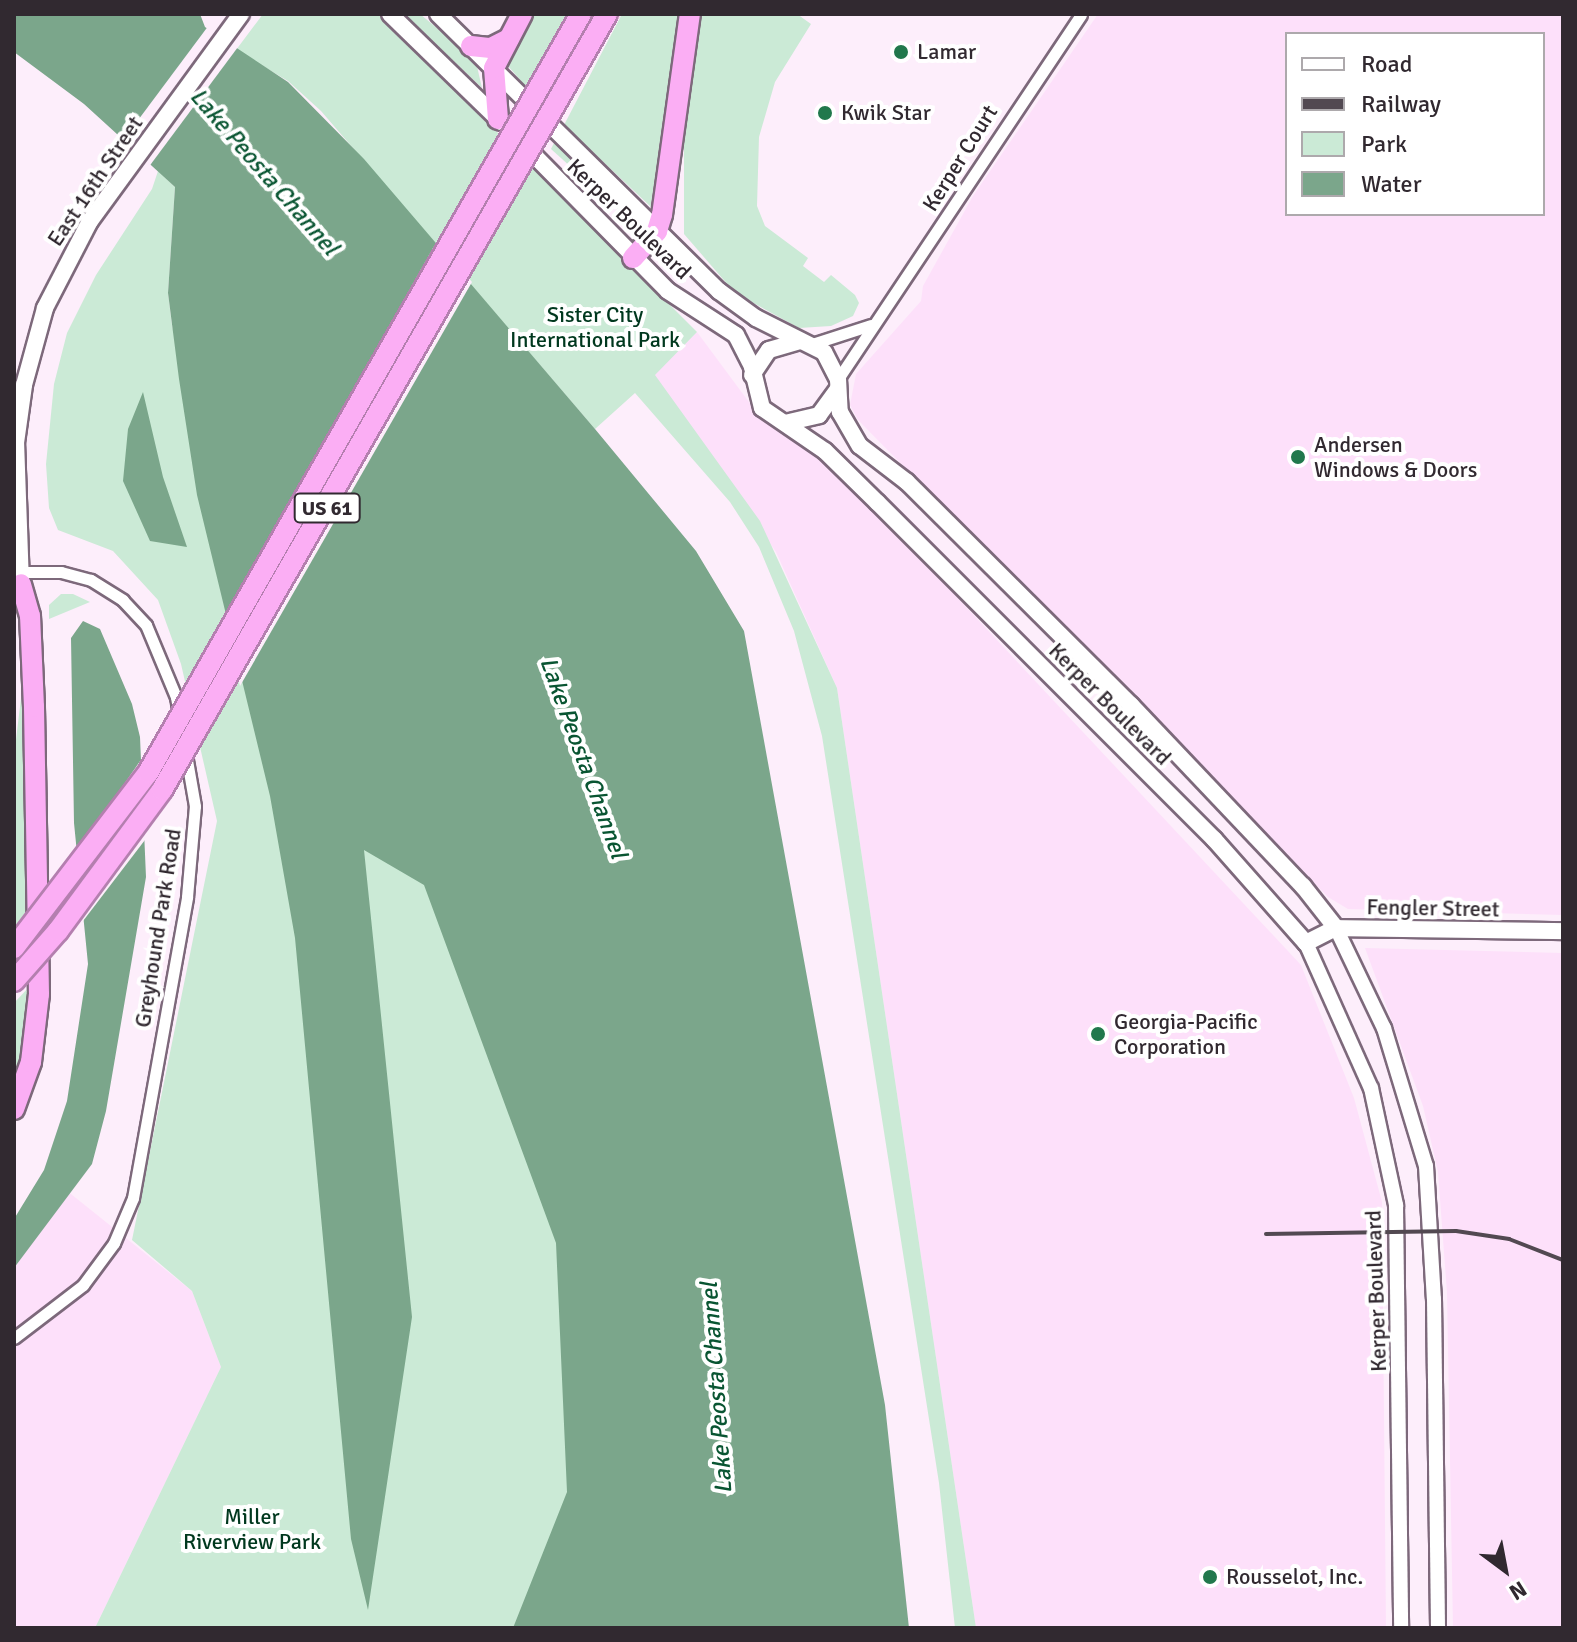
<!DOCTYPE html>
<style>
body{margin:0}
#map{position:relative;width:1577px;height:1642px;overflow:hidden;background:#fdeefb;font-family:Signika,sans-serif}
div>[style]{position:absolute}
.built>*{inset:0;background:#fde0fa}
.green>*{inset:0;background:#cbead6}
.water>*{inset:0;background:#7ba68b}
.pier>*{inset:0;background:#fdeefb}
.roads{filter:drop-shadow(2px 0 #7d697b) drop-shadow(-2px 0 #7d697b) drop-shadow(0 2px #7d697b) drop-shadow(0 -2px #7d697b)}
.minor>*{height:11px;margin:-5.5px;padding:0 5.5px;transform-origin:5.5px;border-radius:5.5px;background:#fff}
.tertiary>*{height:14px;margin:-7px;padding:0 7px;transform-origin:7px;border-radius:7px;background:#fff}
.secondary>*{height:16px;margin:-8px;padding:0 8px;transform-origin:8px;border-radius:8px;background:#fff}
.motorway>*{height:20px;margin:-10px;padding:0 10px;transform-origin:10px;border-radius:10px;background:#fbaef4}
.rail>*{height:4px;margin:-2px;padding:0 2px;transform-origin:2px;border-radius:2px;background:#524951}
.bridges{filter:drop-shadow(2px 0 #b47faf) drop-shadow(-2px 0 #b47faf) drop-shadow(0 2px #b47faf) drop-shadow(0 -2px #b47faf)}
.motorway-bridge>*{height:20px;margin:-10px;padding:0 10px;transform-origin:10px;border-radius:10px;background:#fbaef4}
.dots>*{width:22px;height:22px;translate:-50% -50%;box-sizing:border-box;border:4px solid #fff;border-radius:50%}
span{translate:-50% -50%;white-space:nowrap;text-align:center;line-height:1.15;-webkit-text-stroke:8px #fff;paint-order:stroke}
.shield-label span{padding:2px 6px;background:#fff;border:2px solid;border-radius:6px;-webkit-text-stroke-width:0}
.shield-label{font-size:20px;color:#312930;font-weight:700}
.poi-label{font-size:22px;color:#312930}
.left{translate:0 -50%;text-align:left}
.street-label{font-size:22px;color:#312930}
.park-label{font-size:22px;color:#00381e}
.water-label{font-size:24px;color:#095532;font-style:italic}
.frame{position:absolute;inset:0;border:16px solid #312930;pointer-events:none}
.legend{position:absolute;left:1285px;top:32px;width:260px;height:184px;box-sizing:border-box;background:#fff;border:2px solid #ada9ac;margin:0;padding:10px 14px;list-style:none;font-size:24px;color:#312930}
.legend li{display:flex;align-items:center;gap:16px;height:40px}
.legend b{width:40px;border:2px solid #ada9ac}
.north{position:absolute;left:1465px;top:1530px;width:80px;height:80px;-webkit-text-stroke:6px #fff;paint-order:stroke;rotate:148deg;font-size:22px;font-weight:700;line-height:32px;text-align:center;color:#312930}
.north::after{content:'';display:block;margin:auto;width:28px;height:36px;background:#312930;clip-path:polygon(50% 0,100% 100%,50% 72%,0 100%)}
</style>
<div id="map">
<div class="built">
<div style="clip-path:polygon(evenodd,1098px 14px,1563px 14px,1563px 915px,1348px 909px,1328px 897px,858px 420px,850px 405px,856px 374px,921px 301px,923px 286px,973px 196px,1098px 14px,1287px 34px,1543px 34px,1543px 214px,1287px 214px,1287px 34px)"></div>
<div style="clip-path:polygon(697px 332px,763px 421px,804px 444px,952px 592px,1301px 965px,1354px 1098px,1382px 1202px,1386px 1628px,976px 1628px,837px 688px,776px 552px,654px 375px)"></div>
<div style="clip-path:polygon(1365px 948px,1563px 953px,1563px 1628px,1453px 1628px,1447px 1293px,1438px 1172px,1423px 1106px)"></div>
<div style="clip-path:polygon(56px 1182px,192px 1291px,221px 1367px,95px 1628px,14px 1628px,14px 1241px)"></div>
</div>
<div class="green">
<div style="clip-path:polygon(263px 14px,379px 14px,697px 332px,655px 375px,760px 521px,837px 688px,976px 1628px,955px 1628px,939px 1483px,822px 736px,794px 631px,759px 547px,730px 502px,635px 393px,595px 429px,321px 111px,288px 81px,236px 50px)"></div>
<div style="clip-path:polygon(404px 14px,420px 14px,466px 52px,476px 62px,482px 88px)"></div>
<div style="clip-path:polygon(534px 14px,568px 14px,528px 89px,508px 66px)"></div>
<div style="clip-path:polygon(622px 14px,678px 14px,651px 207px,564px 125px)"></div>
<div style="clip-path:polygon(698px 14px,797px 14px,811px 24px,775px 82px,759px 137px,757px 206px,765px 226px,808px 258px,803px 266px,824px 282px,831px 275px,855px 295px,859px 303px,853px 316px,831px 326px,799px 328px,735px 293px,684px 234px,684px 123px)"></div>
<div style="clip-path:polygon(556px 139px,617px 203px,625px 216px,551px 149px)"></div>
<div style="clip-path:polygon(158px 171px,175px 187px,168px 293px,172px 325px,223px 545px,362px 749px,600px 1235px,556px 1628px,95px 1628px,221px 1367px,192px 1291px,132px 1240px,217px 821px,181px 664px,158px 600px,113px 551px,58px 530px,49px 508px,46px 464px,54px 384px,67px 333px,96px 275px,152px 189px)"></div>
<div style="clip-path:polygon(61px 594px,73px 594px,90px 602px,49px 619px,49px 605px)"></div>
<div style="clip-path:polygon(22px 690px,32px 909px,14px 929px,14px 756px)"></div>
<div style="clip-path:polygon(31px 985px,24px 1045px,14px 1085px,14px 1003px)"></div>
</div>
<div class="water">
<div style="clip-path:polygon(14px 14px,200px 14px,205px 27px,288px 82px,364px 159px,595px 429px,696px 551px,744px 631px,885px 1405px,909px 1628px,513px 1628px,567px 1492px,556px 1243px,424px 885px,364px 850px,412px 1317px,368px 1610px,351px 1539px,295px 938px,270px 796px,197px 495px,179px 379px,168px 293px,175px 187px,84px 104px,14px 52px)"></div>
<div style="clip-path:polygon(143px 392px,163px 477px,187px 547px,150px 541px,123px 481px,128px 429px)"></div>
<div style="clip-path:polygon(83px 621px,100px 629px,132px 704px,140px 737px,146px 877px,106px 1111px,92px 1164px,14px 1268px,14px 1219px,44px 1170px,67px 1101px,88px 964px,74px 823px,71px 638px)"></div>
</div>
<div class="pier">
<div style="clip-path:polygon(209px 25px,238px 47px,148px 168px,121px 143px)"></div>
<div style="clip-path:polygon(437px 241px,472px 282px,240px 686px,223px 619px)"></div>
<div style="clip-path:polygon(145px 754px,148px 836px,80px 925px,74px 856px)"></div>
</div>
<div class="roads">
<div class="minor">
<div style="left:812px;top:344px;width:62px;rotate:-17.9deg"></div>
<div style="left:838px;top:379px;width:438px;rotate:-56.3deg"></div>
<div style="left:14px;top:1338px;width:87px;rotate:-37.5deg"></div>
<div style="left:83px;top:1285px;width:52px;rotate:-53.6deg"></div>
<div style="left:114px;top:1243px;width:49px;rotate:-67.1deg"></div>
<div style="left:133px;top:1198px;width:306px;rotate:-79.8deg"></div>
<div style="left:187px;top:897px;width:91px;rotate:-85deg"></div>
<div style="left:195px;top:806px;width:111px;rotate:-99.9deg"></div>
<div style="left:176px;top:697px;width:78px;rotate:-112.6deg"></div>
<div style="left:146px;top:625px;width:34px;rotate:-133deg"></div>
<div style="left:123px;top:600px;width:38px;rotate:-148deg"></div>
<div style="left:91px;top:580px;width:31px;rotate:-165deg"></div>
<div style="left:61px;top:572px;width:46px;rotate:180deg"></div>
</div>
<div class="tertiary">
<div style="left:1336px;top:928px;width:111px;rotate:64.4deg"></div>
<div style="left:1384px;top:1028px;width:144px;rotate:73.1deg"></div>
<div style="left:1426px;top:1166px;width:133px;rotate:86.6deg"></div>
<div style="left:1434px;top:1299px;width:329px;rotate:89.3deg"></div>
<div style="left:1306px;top:943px;width:159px;rotate:65.9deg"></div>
<div style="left:1371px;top:1088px;width:120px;rotate:77.9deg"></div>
<div style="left:1396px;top:1205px;width:423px;rotate:89.3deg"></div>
</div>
<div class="secondary">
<div style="left:390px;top:14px;width:155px;rotate:44.2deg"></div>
<div style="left:438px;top:14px;width:395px;rotate:44.6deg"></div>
<div style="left:719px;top:291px;width:46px;rotate:36.1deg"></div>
<div style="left:756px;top:318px;width:76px;rotate:26.6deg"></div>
<div style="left:824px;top:352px;width:30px;rotate:63deg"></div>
<div style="left:838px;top:379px;width:33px;rotate:87deg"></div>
<div style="left:840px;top:412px;width:39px;rotate:60deg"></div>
<div style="left:860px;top:446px;width:59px;rotate:37.5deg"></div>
<div style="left:907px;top:482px;width:316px;rotate:44.9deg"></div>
<div style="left:1131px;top:705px;width:250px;rotate:46.5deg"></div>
<div style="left:1303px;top:886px;width:53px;rotate:51.8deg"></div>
<div style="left:523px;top:144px;width:206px;rotate:45.4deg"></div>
<div style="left:668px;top:291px;width:81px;rotate:32.9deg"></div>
<div style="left:736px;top:335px;width:36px;rotate:63deg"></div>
<div style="left:752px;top:367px;width:42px;rotate:76.3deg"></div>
<div style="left:762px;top:408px;width:76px;rotate:34.3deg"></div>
<div style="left:825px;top:451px;width:74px;rotate:44.5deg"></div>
<div style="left:878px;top:503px;width:475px;rotate:45deg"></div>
<div style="left:1214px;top:839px;width:139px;rotate:48.5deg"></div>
<div style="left:1306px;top:943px;width:34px;rotate:-27deg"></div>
<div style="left:1336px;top:928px;width:227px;rotate:0.8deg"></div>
<div style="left:752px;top:375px;width:30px;rotate:-56deg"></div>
<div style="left:769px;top:350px;width:33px;rotate:-16deg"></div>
<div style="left:785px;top:423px;width:35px;rotate:-13deg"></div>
<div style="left:819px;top:415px;width:31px;rotate:-54deg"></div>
<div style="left:21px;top:584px;width:141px;rotate:-92deg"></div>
<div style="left:16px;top:443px;width:59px;rotate:-82.1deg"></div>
<div style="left:24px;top:385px;width:80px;rotate:-74.7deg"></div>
<div style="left:45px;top:308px;width:98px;rotate:-62.7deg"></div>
<div style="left:90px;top:221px;width:256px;rotate:-53.9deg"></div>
</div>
<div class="motorway">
<div style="left:471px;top:46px;width:20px;rotate:6deg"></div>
<div style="left:491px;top:48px;width:20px;rotate:-27deg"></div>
<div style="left:498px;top:119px;width:51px;rotate:-94.5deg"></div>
<div style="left:494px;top:68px;width:61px;rotate:-62.6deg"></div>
<div style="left:633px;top:258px;width:36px;rotate:-48deg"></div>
<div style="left:657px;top:231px;width:17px;rotate:-73deg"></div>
<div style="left:662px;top:215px;width:203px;rotate:-82.1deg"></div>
<div style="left:14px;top:1109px;width:50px;rotate:-70.1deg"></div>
<div style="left:31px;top:1062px;width:68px;rotate:-83.3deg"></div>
<div style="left:39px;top:994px;width:287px;rotate:-91deg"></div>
<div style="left:34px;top:707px;width:91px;rotate:-92.5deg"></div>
<div style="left:30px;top:616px;width:33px;rotate:-106deg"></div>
</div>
</div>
<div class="rail">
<div style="left:1266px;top:1234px;width:190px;rotate:-0.9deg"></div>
<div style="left:1456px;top:1231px;width:54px;rotate:8.6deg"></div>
<div style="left:1509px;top:1239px;width:58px;rotate:21.3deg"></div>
</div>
<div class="bridges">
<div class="motorway-bridge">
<div style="left:14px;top:948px;width:220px;rotate:-52.6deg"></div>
<div style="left:148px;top:773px;width:874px;rotate:-60.3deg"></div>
<div style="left:14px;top:981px;width:67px;rotate:-48.7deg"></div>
<div style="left:58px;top:931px;width:175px;rotate:-53.6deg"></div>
<div style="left:162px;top:790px;width:895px;rotate:-60.17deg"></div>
</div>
</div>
<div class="dots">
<div style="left:901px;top:52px;background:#21784c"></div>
<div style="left:825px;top:113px;background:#21784c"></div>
<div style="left:1298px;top:457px;background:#21784c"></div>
<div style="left:1098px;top:1034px;background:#21784c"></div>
<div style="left:1210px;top:1577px;background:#21784c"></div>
</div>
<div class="shield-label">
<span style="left:327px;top:508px">US 61</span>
</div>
<div class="poi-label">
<span class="left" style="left:917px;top:52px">Lamar</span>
<span class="left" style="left:841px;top:113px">Kwik Star</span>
<span class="left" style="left:1314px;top:457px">Andersen<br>Windows &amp; Doors</span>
<span class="left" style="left:1114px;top:1034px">Georgia-Pacific<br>Corporation</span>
<span class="left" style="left:1226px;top:1577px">Rousselot, Inc.</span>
</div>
<div class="street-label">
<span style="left:960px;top:158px;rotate:-58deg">Kerper Court</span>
<span style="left:95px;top:181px;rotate:-56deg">East 16th Street</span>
<span style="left:629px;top:219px;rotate:44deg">Kerper Boulevard</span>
<span style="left:1110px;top:704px;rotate:45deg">Kerper Boulevard</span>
<span style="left:1433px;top:908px;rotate:1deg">Fengler Street</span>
<span style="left:158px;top:928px;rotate:-81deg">Greyhound Park Road</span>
<span style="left:1376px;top:1291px;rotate:-92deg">Kerper Boulevard</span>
</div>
<div class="park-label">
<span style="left:595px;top:327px">Sister City<br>International Park</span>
<span style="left:252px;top:1529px">Miller<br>Riverview Park</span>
</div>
<div class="water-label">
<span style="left:264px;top:172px;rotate:49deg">Lake Peosta Channel</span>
<span style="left:583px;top:758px;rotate:70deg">Lake Peosta Channel</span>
<span style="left:717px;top:1388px;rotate:-94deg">Lake Peosta Channel</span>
</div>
<div class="frame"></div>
<ul class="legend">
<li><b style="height:10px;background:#fff"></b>Road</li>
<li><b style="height:10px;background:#524951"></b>Railway</li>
<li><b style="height:22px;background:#cbead6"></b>Park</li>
<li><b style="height:22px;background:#7ba68b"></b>Water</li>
</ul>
<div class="north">N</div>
</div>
